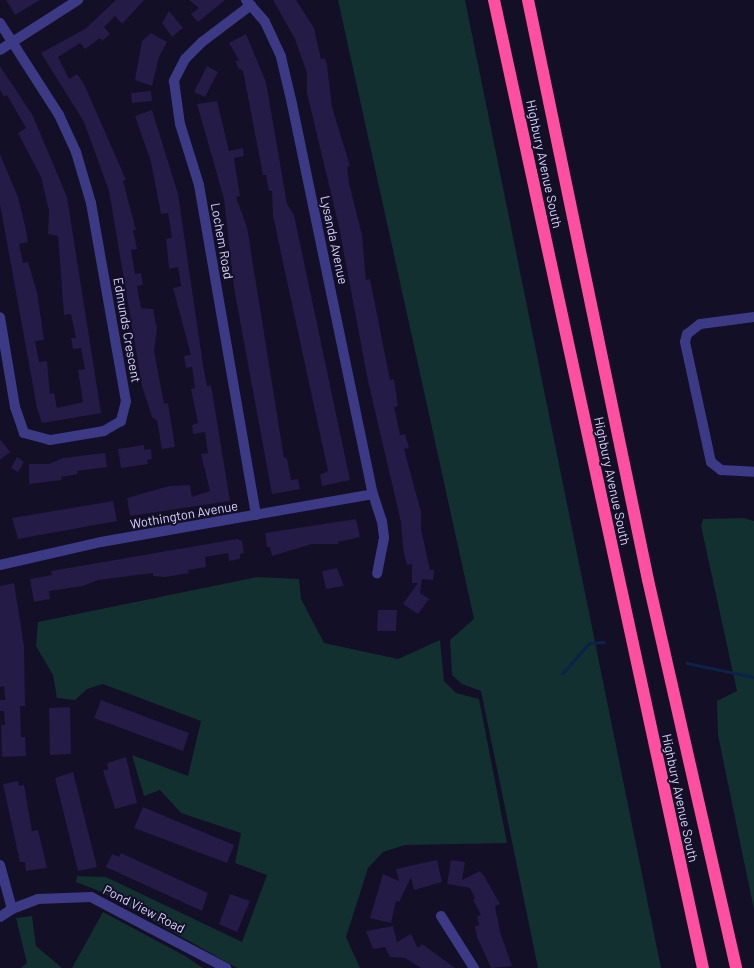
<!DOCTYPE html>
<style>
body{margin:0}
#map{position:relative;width:754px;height:968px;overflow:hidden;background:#130f26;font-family:Barlow,sans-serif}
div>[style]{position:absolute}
.green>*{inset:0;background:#12302f}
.stream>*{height:2.5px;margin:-1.25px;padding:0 1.25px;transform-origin:1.25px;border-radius:1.25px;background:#0c2248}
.building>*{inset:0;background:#241b47}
.minor>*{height:10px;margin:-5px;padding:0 5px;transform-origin:5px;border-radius:5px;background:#3d3a85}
.tertiary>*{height:10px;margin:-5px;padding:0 5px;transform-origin:5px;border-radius:5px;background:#3d3a85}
.motorway>*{height:12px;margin:-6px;padding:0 6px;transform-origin:6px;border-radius:6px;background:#ff4fa3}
span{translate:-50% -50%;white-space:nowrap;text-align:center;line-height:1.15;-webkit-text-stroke:4px #130f26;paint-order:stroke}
.street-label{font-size:13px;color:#d9d4ff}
</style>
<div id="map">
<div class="green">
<div style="clip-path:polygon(338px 0,465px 0,661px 968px,538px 968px,481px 691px,462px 684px,452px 675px,450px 640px,474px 619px)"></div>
<div style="clip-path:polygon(743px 518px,754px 521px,754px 910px,718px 735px,717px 701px,737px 691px,701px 526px,703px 519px)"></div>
<div style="clip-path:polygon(257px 577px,299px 579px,301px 599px,324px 643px,398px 659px,440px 640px,444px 681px,456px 693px,479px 699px,507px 843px,405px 845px,383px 852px,368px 868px,346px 937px,360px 968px,237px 968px,102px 892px,76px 882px,77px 876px,106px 877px,242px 942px,267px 875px,235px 863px,241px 833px,181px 813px,160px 790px,144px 796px,132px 755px,188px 776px,201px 721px,103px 684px,87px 689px,75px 700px,57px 698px,53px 675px,36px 646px,38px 622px)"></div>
<div style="clip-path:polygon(103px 912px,185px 956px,203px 968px,72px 968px)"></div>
<div style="clip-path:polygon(32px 916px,36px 946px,62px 968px,21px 968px,27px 963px,16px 918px)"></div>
</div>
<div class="stream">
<div style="left:687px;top:663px;width:68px;rotate:11.8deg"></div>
<div style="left:562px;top:674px;width:41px;rotate:-48.9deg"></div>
<div style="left:589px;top:643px;width:15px;rotate:-4deg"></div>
</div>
<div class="building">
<div style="clip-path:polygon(6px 0,40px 0,15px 15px)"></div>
<div style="clip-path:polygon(116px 0,144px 0,122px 24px,115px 16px,104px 27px,110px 34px,102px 41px,100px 38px,85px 49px,80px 43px,58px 57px,69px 79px,77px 74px,84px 84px,126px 180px,123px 181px,136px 230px,133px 230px,137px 249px,131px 250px,135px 274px,141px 273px,143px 285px,137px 286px,141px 308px,153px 309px,157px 329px,154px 351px,164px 404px,168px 403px,175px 447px,162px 449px,157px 421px,152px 417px,142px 386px,109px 191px,84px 122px,41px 53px,85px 29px)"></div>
<div style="clip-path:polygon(189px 0,225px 0,198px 22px,191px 14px,199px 8px)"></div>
<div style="clip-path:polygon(273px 0,296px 0,314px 28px,321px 59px,325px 58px,327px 65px,332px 107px,350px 166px,347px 167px,349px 183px,362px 235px,366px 280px,370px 279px,390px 380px,394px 379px,398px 406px,394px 407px,400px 435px,405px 434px,409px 448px,404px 449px,421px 512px,421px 529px,430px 570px,434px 570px,433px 580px,422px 579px,420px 593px,429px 599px,418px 614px,403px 604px,418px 583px,412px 583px,412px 564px,407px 565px,403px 549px,401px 522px,368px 381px,339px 227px,307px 93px,307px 73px,295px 39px)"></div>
<div style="clip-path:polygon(169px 11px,183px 28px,172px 37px,162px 23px)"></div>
<div style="clip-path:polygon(151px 33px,167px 42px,159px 57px,152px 86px,135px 80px,142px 41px)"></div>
<div style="clip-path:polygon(246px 34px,266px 82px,287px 204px,294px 215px,350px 480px,322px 486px,320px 475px,328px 471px,273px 216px,272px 191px,269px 191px,266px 175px,263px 175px,243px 71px,238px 68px,235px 61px,239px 60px,229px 43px)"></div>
<div style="clip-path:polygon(0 66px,33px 116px,67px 197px,101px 413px,42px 423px,37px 408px,0 204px,0 154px,18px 197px,26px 230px,28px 242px,19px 244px,23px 263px,28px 262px,37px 292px,44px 340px,35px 341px,39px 362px,47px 361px,50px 394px,54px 393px,57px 408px,83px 402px,78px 370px,85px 369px,81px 348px,73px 349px,71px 338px,76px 338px,71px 314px,64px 315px,58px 236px,48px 234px,49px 211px,41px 177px,18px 133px,26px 128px,7px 95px,4px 97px,0 90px)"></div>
<div style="clip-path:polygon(207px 66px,218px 72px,205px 97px,194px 92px)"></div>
<div style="clip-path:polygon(151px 91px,152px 101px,132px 103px,131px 93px)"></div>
<div style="clip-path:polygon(217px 101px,229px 151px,243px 148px,244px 156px,234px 158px,240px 196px,236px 197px,247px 227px,284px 458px,287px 458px,291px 480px,298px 479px,300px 489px,272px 494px,234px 288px,224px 199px,197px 104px)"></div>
<div style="clip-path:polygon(152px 110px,178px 194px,203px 365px,207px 386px,211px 385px,230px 501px,130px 516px,127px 498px,169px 486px,190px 485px,192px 497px,210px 491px,201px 454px,208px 453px,205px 432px,193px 434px,192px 425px,198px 423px,191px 389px,195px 388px,192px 367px,186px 368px,184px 356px,191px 355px,173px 288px,181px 286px,178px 267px,169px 269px,168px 257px,166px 239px,172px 238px,168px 213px,161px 214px,151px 162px,135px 116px)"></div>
<div style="clip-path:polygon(0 439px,10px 452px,0 460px)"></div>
<div style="clip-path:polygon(144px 445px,144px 450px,151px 449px,152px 459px,147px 460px,148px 464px,121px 468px,118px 449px)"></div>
<div style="clip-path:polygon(105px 453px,107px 467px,77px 471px,78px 474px,61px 477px,62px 480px,29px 484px,29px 464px,49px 464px,63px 458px)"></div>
<div style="clip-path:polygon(17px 457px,24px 462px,18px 472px,11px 468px)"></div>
<div style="clip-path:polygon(113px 501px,117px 521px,18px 539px,12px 518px)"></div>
<div style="clip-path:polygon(356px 519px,360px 537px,338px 542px,339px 544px,312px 544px,272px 556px,270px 547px,267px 547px,265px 533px)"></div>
<div style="clip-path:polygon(237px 539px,242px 541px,244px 553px,240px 554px,240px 559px,229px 561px,228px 553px,205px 557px,206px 567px,188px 570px,189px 573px,165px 577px,153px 576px,153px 573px,98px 580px,83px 586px,49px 591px,50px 599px,34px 602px,30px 579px,52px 575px,51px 571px)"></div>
<div style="clip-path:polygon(337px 568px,344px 586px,326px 589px,322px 571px)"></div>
<div style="clip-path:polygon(14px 583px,24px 646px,25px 706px,20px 706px,21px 737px,25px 737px,26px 756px,2px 757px,1px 725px,5px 725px,4px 711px,0 711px,0 700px,5px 700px,4px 686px,0 687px,0 586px)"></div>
<div style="clip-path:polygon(378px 610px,397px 610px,396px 631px,377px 631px)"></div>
<div style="clip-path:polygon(101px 700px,189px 733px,183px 751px,94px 718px)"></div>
<div style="clip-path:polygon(70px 707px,71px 754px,50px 755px,49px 708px)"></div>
<div style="clip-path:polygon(126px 757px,137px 803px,115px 809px,103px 770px,108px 770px,107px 763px)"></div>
<div style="clip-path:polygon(73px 772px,97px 867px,78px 871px,55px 778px)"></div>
<div style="clip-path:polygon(18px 781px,19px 786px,24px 785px,32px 831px,38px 830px,47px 868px,26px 871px,25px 862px,20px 862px,3px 784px)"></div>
<div style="clip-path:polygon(143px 807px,234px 845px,227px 863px,134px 828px)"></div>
<div style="clip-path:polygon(121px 853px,208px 893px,202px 911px,106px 867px,112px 854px,119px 857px)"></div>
<div style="clip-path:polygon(437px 860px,442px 882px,414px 890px,411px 877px,399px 902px,396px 901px,391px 923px,370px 918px,383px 874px,399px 881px,396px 869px)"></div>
<div style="clip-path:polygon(451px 860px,465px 862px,462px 880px,480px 871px,484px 876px,500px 904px,495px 906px,500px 932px,512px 966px,491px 968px,477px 937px,475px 926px,479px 925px,477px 916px,481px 915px,473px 900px,475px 898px,470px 888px,447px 884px)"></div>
<div style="clip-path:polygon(230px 894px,250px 901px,237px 932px,219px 924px)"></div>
<div style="clip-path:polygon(393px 926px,397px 942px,411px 934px,418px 948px,422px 944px,455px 968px,421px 968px,405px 958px,390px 957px,385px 947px,373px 949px,366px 931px)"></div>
</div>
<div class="minor">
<div style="left:246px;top:0;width:29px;rotate:49deg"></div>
<div style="left:265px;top:22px;width:38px;rotate:65deg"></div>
<div style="left:281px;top:57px;width:48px;rotate:76.8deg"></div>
<div style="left:292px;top:104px;width:398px;rotate:78.3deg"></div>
<div style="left:373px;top:494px;width:28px;rotate:72deg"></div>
<div style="left:382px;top:521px;width:17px;rotate:83deg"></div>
<div style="left:384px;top:538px;width:36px;rotate:101deg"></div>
<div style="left:251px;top:5px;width:61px;rotate:142.9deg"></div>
<div style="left:202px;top:42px;width:24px;rotate:135deg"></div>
<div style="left:185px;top:59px;width:25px;rotate:117deg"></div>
<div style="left:174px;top:81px;width:43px;rotate:82.1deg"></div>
<div style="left:180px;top:124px;width:64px;rotate:72.7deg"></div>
<div style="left:199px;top:185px;width:335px;rotate:80.2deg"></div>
<div style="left:0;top:23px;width:109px;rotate:57.3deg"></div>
<div style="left:59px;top:115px;width:41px;rotate:65.3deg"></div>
<div style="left:76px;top:152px;width:53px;rotate:73.6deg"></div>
<div style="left:91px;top:203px;width:201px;rotate:80deg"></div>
<div style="left:126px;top:401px;width:21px;rotate:104deg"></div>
<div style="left:121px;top:421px;width:20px;rotate:150deg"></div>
<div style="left:104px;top:431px;width:55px;rotate:170.5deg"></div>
<div style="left:50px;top:440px;width:27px;rotate:-165deg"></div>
<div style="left:24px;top:433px;width:28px;rotate:-109deg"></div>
<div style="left:15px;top:407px;width:91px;rotate:-99.5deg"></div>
<div style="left:754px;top:317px;width:54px;rotate:172.6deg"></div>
<div style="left:700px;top:324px;width:16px;rotate:142deg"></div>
<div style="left:687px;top:334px;width:8px;rotate:104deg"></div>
<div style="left:685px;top:342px;width:123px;rotate:77.8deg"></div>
<div style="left:711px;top:462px;width:13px;rotate:39deg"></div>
<div style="left:721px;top:470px;width:33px;rotate:3deg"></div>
<div style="left:0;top:565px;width:104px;rotate:-12.8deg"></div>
<div style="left:101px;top:542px;width:276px;rotate:-10deg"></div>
<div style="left:12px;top:909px;width:28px;rotate:-21deg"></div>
<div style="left:38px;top:899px;width:53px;rotate:-2.2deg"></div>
<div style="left:91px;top:897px;width:153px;rotate:27.7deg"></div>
<div style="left:441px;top:916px;width:62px;rotate:57.6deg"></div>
</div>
<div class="tertiary">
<div style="left:0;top:50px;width:93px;rotate:-32.7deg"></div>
<div style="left:0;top:865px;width:46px;rotate:74.7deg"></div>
<div style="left:12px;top:909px;width:14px;rotate:146deg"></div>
</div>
<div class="motorway">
<div style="left:494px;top:0;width:990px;rotate:77.82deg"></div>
<div style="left:528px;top:0;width:592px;rotate:78.31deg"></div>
<div style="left:648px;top:580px;width:398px;rotate:77.2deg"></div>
</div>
<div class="street-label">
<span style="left:544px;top:164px;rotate:78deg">Highbury Avenue South</span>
<span style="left:334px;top:240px;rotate:78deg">Lysanda Avenue</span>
<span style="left:222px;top:241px;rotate:80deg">Lochem Road</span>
<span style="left:127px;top:330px;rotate:80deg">Edmunds Crescent</span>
<span style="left:612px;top:481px;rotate:78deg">Highbury Avenue South</span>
<span style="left:184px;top:515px;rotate:-10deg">Wothington Avenue</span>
<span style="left:680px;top:798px;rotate:78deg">Highbury Avenue South</span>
<span style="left:144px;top:909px;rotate:27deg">Pond View Road</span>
</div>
</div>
